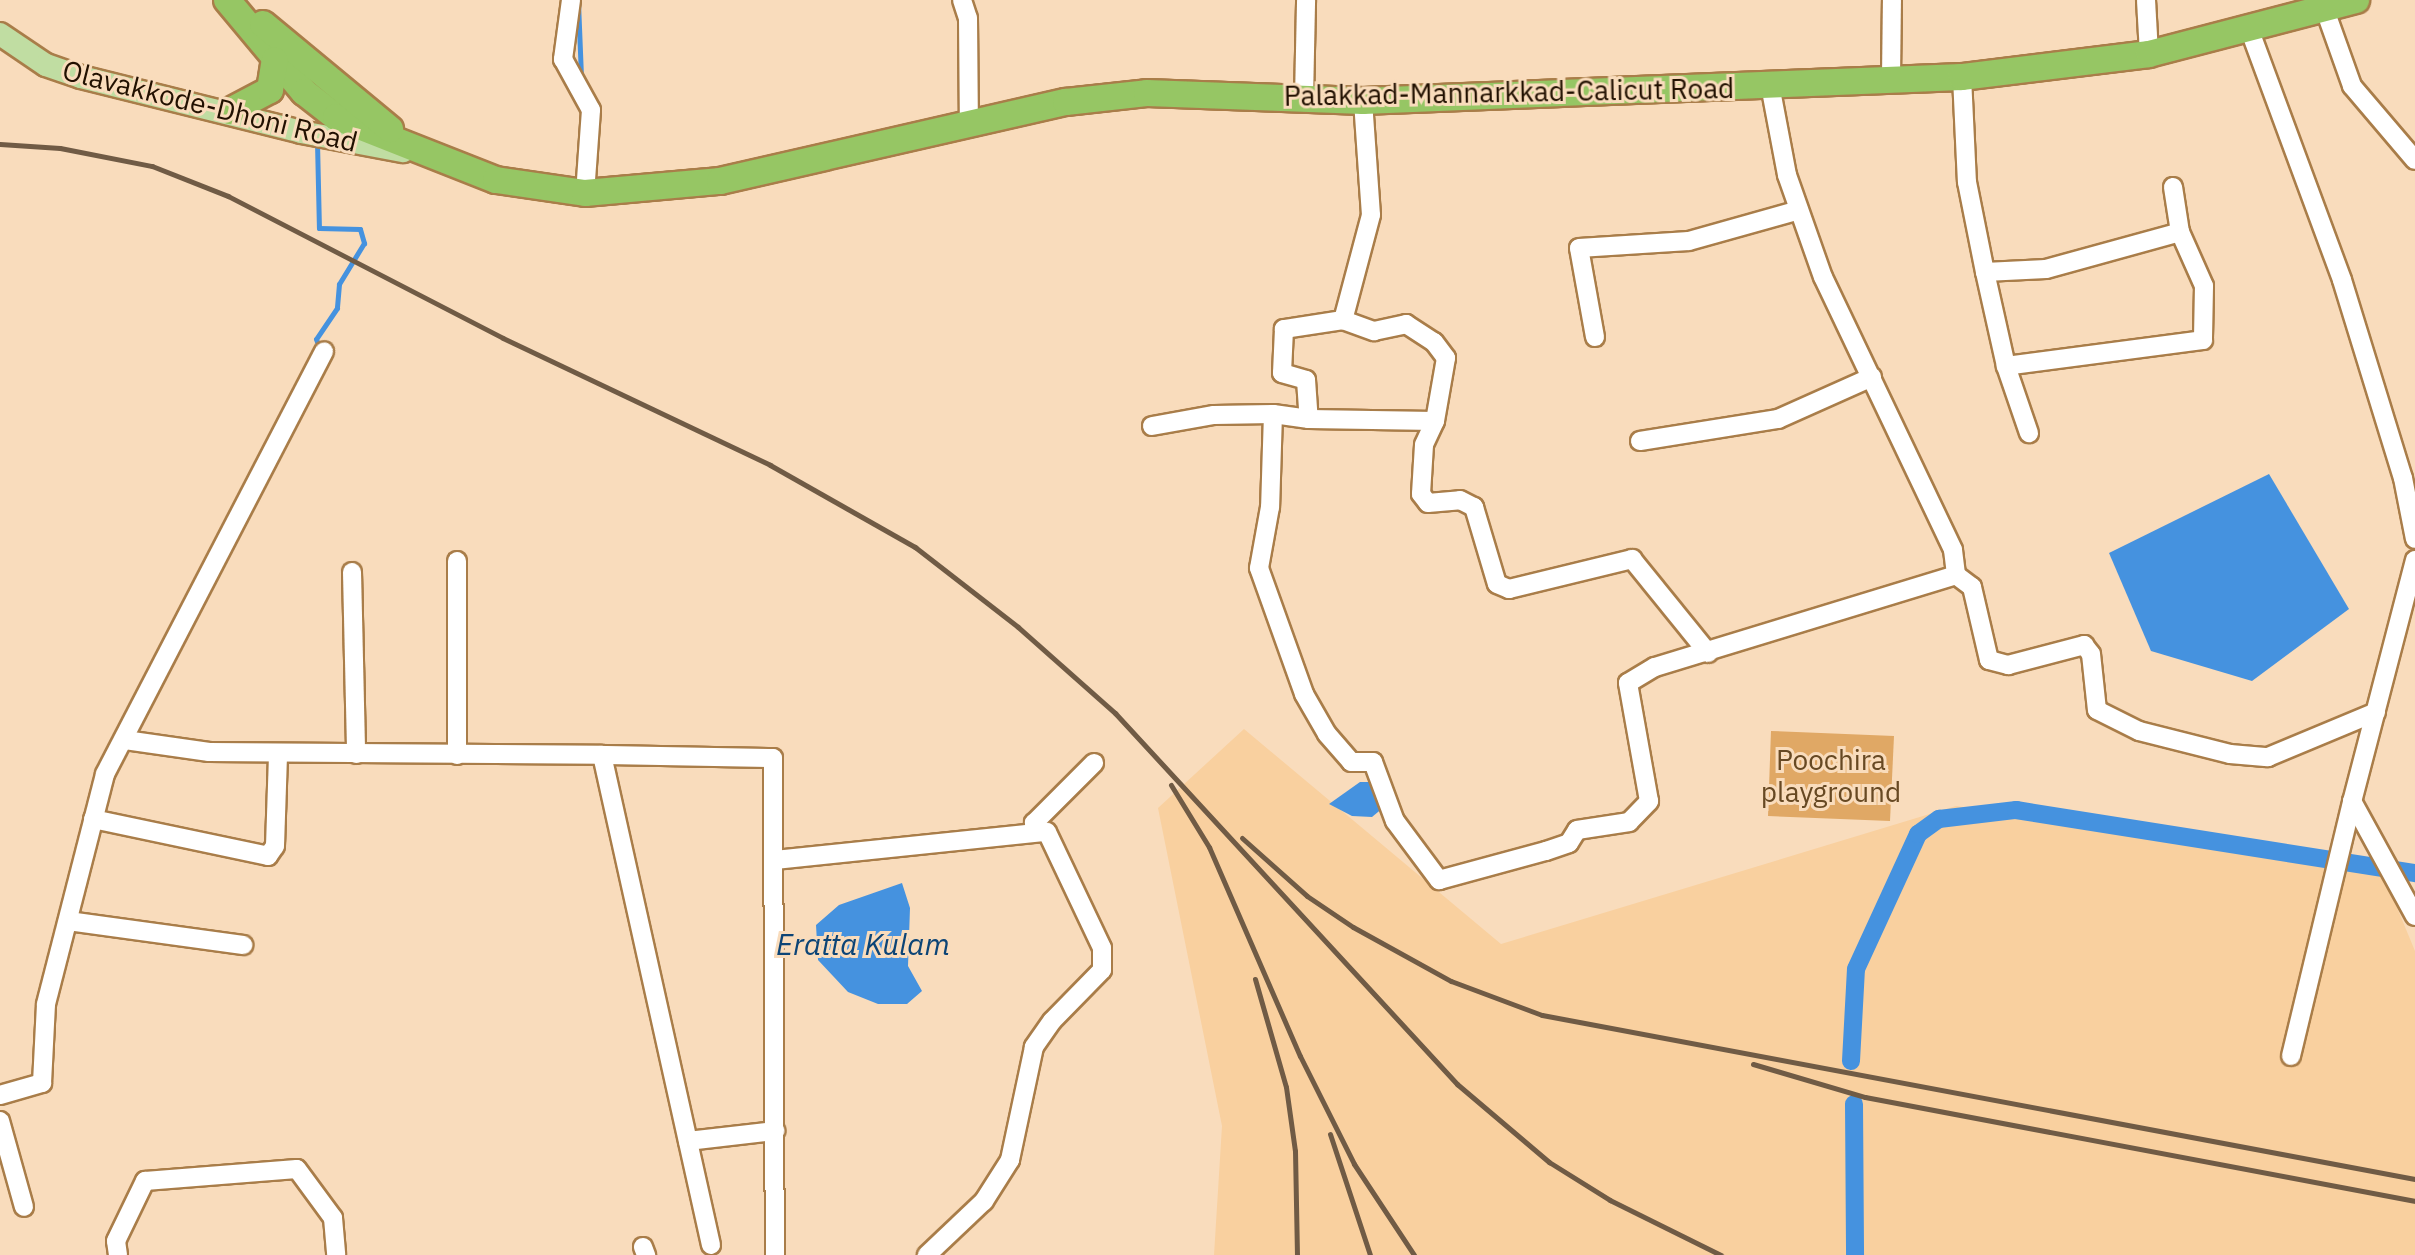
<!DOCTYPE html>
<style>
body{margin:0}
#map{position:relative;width:2415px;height:1255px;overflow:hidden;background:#f9dcbc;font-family:"IBM Plex Sans",sans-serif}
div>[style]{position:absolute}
.built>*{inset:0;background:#f9d09f}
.green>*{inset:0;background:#e0a865}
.water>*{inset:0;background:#4592df}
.stream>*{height:5px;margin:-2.5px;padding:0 2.5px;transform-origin:2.5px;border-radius:2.5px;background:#4592df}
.canal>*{height:18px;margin:-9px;padding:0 9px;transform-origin:9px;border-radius:9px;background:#4592df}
.roads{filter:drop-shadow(2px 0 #a97d49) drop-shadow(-2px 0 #a97d49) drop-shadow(0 2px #a97d49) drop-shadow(0 -2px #a97d49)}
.minor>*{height:18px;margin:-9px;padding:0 9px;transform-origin:9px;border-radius:9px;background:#fff}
.major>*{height:22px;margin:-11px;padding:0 11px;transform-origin:11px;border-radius:11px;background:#c0dda2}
.highway>*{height:26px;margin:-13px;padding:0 13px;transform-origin:13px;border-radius:13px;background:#96c664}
.rail>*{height:5px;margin:-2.5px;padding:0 2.5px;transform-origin:2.5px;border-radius:2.5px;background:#705b45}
span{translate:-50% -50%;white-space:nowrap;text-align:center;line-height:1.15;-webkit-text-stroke:6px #f9dcbc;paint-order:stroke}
.street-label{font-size:28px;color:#211000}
.park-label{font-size:28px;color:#674923}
.water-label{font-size:30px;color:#0c4476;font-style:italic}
</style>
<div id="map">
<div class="built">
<div style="clip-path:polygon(1244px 729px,1501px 944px,1956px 806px,2379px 864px,2415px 951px,2415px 1255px,1214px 1255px,1222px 1126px,1158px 808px)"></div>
</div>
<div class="green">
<div style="clip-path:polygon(1771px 731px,1894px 736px,1890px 821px,1768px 816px)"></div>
</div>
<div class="water">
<div style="clip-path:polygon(2269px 474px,2349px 609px,2252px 681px,2151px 651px,2109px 553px)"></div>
<div style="clip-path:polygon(1360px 782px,1373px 782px,1384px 807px,1372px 817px,1352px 816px,1329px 804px)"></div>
<div style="clip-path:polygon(902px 883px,910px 908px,908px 966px,922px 991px,907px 1004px,878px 1004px,848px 992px,818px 960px,816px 925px,839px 905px)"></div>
</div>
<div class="stream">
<div style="left:578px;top:2px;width:74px;rotate:87.7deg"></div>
<div style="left:317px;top:142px;width:86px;rotate:88.7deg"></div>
<div style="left:319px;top:228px;width:41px;rotate:1.4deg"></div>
<div style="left:360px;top:229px;width:15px;rotate:74deg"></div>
<div style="left:364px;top:243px;width:48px;rotate:121.4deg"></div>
<div style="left:339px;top:284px;width:24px;rotate:95deg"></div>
<div style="left:337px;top:308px;width:37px;rotate:124deg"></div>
<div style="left:316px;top:339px;width:12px;rotate:70deg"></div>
</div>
<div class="canal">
<div style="left:1851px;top:1061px;width:92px;rotate:-86.9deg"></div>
<div style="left:1856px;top:969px;width:149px;rotate:-65.3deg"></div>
<div style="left:1918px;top:834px;width:26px;rotate:-36deg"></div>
<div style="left:1939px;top:819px;width:78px;rotate:-6.7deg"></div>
<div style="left:2016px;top:810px;width:404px;rotate:9deg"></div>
<div style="left:1854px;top:1104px;width:151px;rotate:89.6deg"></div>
</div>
<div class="roads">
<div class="minor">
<div style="left:571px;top:0;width:60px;rotate:97.7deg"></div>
<div style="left:563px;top:59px;width:58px;rotate:61.2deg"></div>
<div style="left:591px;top:110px;width:83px;rotate:94.1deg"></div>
<div style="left:962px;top:0;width:19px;rotate:72deg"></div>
<div style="left:968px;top:18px;width:107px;rotate:89.5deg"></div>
<div style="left:2146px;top:0;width:54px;rotate:86.8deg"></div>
<div style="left:2325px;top:10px;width:81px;rotate:70.4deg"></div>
<div style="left:2352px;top:86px;width:97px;rotate:49.6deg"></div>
<div style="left:2250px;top:31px;width:265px;rotate:69.7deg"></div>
<div style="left:2342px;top:280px;width:207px;rotate:72.9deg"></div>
<div style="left:2403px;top:478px;width:62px;rotate:78.9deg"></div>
<div style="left:1962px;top:77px;width:105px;rotate:87.3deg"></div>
<div style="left:1967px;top:182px;width:92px;rotate:78.7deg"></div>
<div style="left:1985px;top:272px;width:61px;rotate:-2.8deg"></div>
<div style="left:2046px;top:269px;width:139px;rotate:-15.4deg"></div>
<div style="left:2180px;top:232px;width:59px;rotate:66deg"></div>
<div style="left:2204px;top:286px;width:54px;rotate:91.1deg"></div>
<div style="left:2203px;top:340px;width:199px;rotate:172.5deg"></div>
<div style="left:2006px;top:366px;width:96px;rotate:-102.6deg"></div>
<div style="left:1891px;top:78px;width:78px;rotate:-89.3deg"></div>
<div style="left:1770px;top:85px;width:92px;rotate:79.3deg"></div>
<div style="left:1787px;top:175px;width:108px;rotate:70.6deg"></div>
<div style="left:1823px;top:277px;width:302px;rotate:64.5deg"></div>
<div style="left:1953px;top:550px;width:25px;rotate:83deg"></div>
<div style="left:1956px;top:575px;width:20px;rotate:37deg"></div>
<div style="left:1972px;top:587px;width:75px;rotate:76.9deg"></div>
<div style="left:1989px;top:660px;width:20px;rotate:15deg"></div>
<div style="left:2008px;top:665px;width:79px;rotate:-14.7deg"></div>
<div style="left:2084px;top:645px;width:11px;rotate:52deg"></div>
<div style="left:2091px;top:654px;width:56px;rotate:83.9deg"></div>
<div style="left:2097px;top:710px;width:47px;rotate:26.6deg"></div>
<div style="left:2139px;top:731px;width:94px;rotate:14.2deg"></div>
<div style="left:2230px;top:754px;width:38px;rotate:5deg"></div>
<div style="left:2268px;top:757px;width:117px;rotate:-22.6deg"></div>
<div style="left:1304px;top:99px;width:99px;rotate:-88.8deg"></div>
<div style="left:1363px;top:101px;width:114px;rotate:86deg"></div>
<div style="left:1371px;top:215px;width:109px;rotate:104.9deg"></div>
<div style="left:1343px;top:320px;width:60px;rotate:171.3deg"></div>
<div style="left:1284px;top:329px;width:44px;rotate:92.6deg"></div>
<div style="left:1282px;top:373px;width:25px;rotate:16deg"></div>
<div style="left:1306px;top:380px;width:39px;rotate:86deg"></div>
<div style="left:1309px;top:419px;width:36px;rotate:-172deg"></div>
<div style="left:1273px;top:414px;width:93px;rotate:91.8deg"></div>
<div style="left:1270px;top:507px;width:62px;rotate:100.2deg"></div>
<div style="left:1259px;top:568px;width:134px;rotate:70.3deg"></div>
<div style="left:1304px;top:694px;width:46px;rotate:60.1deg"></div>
<div style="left:1327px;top:734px;width:37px;rotate:49deg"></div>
<div style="left:1351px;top:762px;width:22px"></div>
<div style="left:1373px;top:762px;width:63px;rotate:69.6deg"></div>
<div style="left:1395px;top:821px;width:74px;rotate:53.3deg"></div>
<div style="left:1439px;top:880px;width:111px;rotate:-15.2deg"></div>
<div style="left:1546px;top:851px;width:24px;rotate:-19deg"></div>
<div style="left:1569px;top:843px;width:15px;rotate:-58deg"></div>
<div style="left:1577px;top:830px;width:53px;rotate:-8.7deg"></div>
<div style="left:1629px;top:822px;width:29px;rotate:-46deg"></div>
<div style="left:1649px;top:801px;width:120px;rotate:-100.1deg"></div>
<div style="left:1628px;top:683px;width:31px;rotate:-31deg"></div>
<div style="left:1655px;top:667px;width:315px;rotate:-17deg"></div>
<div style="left:2173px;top:187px;width:46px;rotate:81.2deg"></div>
<div style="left:1343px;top:320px;width:33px;rotate:20deg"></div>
<div style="left:1374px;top:331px;width:33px;rotate:-12deg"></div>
<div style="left:1406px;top:324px;width:33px;rotate:33deg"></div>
<div style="left:1434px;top:342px;width:20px;rotate:53deg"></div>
<div style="left:1446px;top:358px;width:64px;rotate:99.9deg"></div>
<div style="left:1435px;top:421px;width:26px;rotate:115deg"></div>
<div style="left:1424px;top:445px;width:49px;rotate:93.5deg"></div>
<div style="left:1421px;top:494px;width:11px;rotate:52deg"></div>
<div style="left:1428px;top:503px;width:32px;rotate:-5deg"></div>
<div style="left:1460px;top:500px;width:16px;rotate:27deg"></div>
<div style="left:1474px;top:507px;width:80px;rotate:73.4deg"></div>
<div style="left:1497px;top:584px;width:13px;rotate:23deg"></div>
<div style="left:1509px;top:589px;width:127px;rotate:-13.7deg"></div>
<div style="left:1632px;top:559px;width:121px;rotate:51deg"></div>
<div style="left:1595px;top:337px;width:90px;rotate:-100.2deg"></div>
<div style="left:1579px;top:248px;width:110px;rotate:-3.6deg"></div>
<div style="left:1689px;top:241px;width:114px;rotate:-15.7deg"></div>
<div style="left:2006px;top:366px;width:71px;rotate:71.1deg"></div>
<div style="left:1309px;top:419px;width:126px;rotate:0.9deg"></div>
<div style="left:1152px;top:426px;width:63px;rotate:-10.1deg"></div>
<div style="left:1214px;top:415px;width:59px;rotate:-1deg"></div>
<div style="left:1640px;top:441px;width:140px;rotate:-9.1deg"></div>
<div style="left:1778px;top:419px;width:103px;rotate:-24.1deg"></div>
<div style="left:2415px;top:560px;width:249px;rotate:104.6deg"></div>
<div style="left:2352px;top:801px;width:131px;rotate:61.3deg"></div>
<div style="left:457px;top:561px;width:194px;rotate:90deg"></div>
<div style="left:352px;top:572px;width:182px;rotate:88.7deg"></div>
<div style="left:125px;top:740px;width:85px;rotate:8.1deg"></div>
<div style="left:209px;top:752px;width:393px;rotate:0.4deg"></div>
<div style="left:602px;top:755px;width:502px;rotate:77.46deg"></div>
<div style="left:602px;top:755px;width:171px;rotate:1deg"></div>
<div style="left:773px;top:758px;width:497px;rotate:89.8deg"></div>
<div style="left:93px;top:819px;width:179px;rotate:11.9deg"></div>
<div style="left:268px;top:856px;width:12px;rotate:-55deg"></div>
<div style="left:275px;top:846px;width:92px;rotate:-88.1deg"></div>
<div style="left:1041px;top:831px;width:11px;rotate:-131deg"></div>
<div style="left:1034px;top:823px;width:85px;rotate:-45deg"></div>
<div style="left:774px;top:860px;width:274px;rotate:-5.9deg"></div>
<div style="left:1047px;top:832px;width:128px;rotate:64.6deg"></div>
<div style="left:1102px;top:948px;width:22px;rotate:90deg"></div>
<div style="left:1102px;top:970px;width:71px;rotate:134.4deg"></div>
<div style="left:1052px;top:1021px;width:32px;rotate:125deg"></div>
<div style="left:1034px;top:1047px;width:116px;rotate:102deg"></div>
<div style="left:1010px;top:1160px;width:49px;rotate:122.4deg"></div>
<div style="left:984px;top:1201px;width:79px;rotate:136.5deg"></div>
<div style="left:68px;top:921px;width:177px;rotate:7.8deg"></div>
<div style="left:2291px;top:1056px;width:262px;rotate:-76.5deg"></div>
<div style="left:0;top:1095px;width:44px;rotate:-15.9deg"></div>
<div style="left:42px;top:1083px;width:79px;rotate:-87.1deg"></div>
<div style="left:46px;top:1004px;width:237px;rotate:-75.6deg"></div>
<div style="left:105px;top:774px;width:476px;rotate:-62.6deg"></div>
<div style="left:0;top:1121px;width:89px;rotate:74.4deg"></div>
<div style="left:688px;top:1141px;width:88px;rotate:-6.6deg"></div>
<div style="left:643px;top:1247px;width:9px;rotate:69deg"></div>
<div style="left:118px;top:1255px;width:14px;rotate:-98deg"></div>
<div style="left:116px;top:1241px;width:67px;rotate:-64.2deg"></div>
<div style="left:145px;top:1181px;width:152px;rotate:-4.5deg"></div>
<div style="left:297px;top:1169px;width:61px;rotate:53.7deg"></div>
<div style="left:333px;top:1218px;width:37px;rotate:85deg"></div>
</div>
<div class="major">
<div style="left:0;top:34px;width:55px;rotate:34deg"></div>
<div style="left:46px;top:65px;width:37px;rotate:19deg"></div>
<div style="left:81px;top:77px;width:227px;rotate:14deg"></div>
<div style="left:301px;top:132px;width:104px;rotate:10.6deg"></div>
</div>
<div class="highway">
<div style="left:227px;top:0;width:120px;rotate:50.1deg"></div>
<div style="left:304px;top:92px;width:41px;rotate:38deg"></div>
<div style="left:336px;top:117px;width:172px;rotate:21.5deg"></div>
<div style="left:496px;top:180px;width:90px;rotate:8.3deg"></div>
<div style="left:585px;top:193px;width:136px;rotate:-5.1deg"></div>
<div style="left:720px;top:181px;width:355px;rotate:-12.9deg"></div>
<div style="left:1066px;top:102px;width:81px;rotate:-6.3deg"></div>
<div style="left:1147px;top:93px;width:216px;rotate:2.1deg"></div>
<div style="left:1363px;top:101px;width:599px;rotate:-2.29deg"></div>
<div style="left:1962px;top:77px;width:188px;rotate:-7deg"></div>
<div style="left:2149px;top:54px;width:214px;rotate:-14.6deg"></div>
<div style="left:263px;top:24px;width:165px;rotate:39.6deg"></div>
<div style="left:230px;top:111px;width:45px;rotate:-27.7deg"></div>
<div style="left:270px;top:90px;width:30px;rotate:-81deg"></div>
</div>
</div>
<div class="rail">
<div style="left:0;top:144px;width:60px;rotate:3.8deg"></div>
<div style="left:60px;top:148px;width:94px;rotate:11.1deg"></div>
<div style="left:152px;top:166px;width:82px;rotate:21.5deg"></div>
<div style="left:228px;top:196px;width:309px;rotate:27.3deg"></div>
<div style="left:503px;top:338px;width:296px;rotate:25.4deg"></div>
<div style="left:770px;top:465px;width:167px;rotate:29.5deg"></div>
<div style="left:915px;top:547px;width:130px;rotate:37.8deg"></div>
<div style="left:1018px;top:627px;width:130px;rotate:41.6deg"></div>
<div style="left:1115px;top:713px;width:505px;rotate:47.33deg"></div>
<div style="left:1457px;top:1084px;width:121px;rotate:40.3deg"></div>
<div style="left:1549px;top:1162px;width:72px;rotate:31.9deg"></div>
<div style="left:1610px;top:1200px;width:124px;rotate:26.4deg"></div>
<div style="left:1171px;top:785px;width:73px;rotate:58.5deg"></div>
<div style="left:1209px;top:847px;width:228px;rotate:66.5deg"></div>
<div style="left:1300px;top:1056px;width:121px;rotate:63.4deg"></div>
<div style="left:1354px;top:1164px;width:109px;rotate:56.6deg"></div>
<div style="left:1242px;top:838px;width:87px;rotate:41.7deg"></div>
<div style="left:1307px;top:896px;width:55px;rotate:34deg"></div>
<div style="left:1353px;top:927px;width:112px;rotate:28.9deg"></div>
<div style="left:1451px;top:981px;width:97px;rotate:20.5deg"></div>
<div style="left:1542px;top:1015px;width:888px;rotate:10.64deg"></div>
<div style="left:1255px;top:979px;width:112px;rotate:74deg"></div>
<div style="left:1286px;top:1087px;width:65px;rotate:82deg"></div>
<div style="left:1295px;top:1151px;width:104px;rotate:88.9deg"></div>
<div style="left:1753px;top:1064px;width:117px;rotate:16.4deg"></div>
<div style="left:1865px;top:1097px;width:560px;rotate:10.71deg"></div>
<div style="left:1330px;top:1134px;width:127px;rotate:71.7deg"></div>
</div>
<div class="street-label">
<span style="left:1509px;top:92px;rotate:-1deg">Palakkad-Mannarkkad-Calicut Road</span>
<span style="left:210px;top:106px;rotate:14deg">Olavakkode-Dhoni Road</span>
</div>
<div class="park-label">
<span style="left:1831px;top:776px">Poochira<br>playground</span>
</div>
<div class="water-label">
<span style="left:863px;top:944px">Eratta Kulam</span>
</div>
</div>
